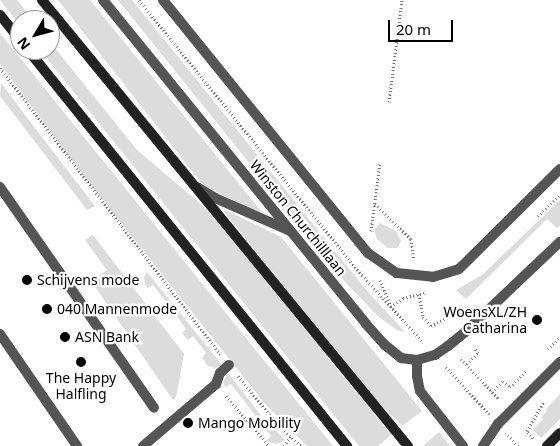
<!DOCTYPE html>
<style>
body{margin:0}
#map{position:relative;width:560px;height:446px;overflow:hidden;background:#fff;font-family:"Noto Sans",sans-serif}
div>[style]{position:absolute}
.green>*{inset:0;background:#dcdcdc}
.path>*{height:3px;margin-top:-1.5px;transform-origin:0;background:repeating-linear-gradient(90deg,#777 0 1px,transparent 0 3.5px)}
.lane>*{height:10px;margin:-5px;padding:0 5px;transform-origin:5px;border-radius:5px;background:#555}
.street>*{height:10px;margin:-5px;padding:0 5px;transform-origin:5px;border-radius:5px;background:#555}
.secondary>*{height:10px;margin:-5px;padding:0 5px;transform-origin:5px;border-radius:5px;background:#222}
.dots>*{width:14px;height:14px;translate:-50% -50%;box-sizing:border-box;border:2px solid #fff;border-radius:50%}
span{translate:-50% -50%;white-space:nowrap;text-align:center;line-height:1.15;-webkit-text-stroke:4.5px #fff;paint-order:stroke}
.street-label{font-size:14px;color:#000}
.poi-label{font-size:14px;color:#000}
.left{translate:0 -50%;text-align:left}
.right{translate:-100% -50%;text-align:right}
.north{position:absolute;left:10px;top:10px;width:50px;height:50px;box-sizing:border-box;background:#fff;border:1px solid #999;border-radius:50%;rotate:233deg;font-size:14px;font-weight:700;line-height:20px;text-align:center;color:#000}
.north::after{content:'';display:block;margin:auto;width:18px;height:22px;background:#000;clip-path:polygon(50% 0,100% 100%,50% 72%,0 100%)}
.scale{position:absolute;left:388px;top:20px;width:65px;height:22px;box-sizing:border-box;border:2px solid #000;border-top:0;padding-left:6px;font-size:15px;line-height:18px;white-space:nowrap;color:#000;-webkit-text-stroke:4px #fff;paint-order:stroke}
</style>
<div id="map">
<div class="green">
<div style="clip-path:polygon(0 0,17px 0,33px 20px,20px 20px,20px 25px)"></div>
<div style="clip-path:polygon(58px 0,90px 0,261px 211px,258px 213px,203px 185px)"></div>
<div style="clip-path:polygon(118px 0,132px 0,367px 291px,405px 332px,397px 330px,379px 317px,346px 283px)"></div>
<div style="clip-path:polygon(0 33px,333px 446px,307px 446px,266px 405px,83px 175px,0 64px)"></div>
<div style="clip-path:polygon(50px 42px,137px 150px,203px 206px,228px 235px,391px 435px,378px 446px,359px 446px,40px 50px,50px 50px)"></div>
<div style="clip-path:polygon(1px 83px,28px 119px,95px 206px,87px 210px,0 96px)"></div>
<div style="clip-path:polygon(560px 200px,560px 226px,557px 228px,547px 219px,466px 299px,456px 290px,482px 275px)"></div>
<div style="clip-path:polygon(226px 210px,281px 237px,422px 411px,402px 426px,378px 402px,224px 212px)"></div>
<div style="clip-path:polygon(380px 223px,396px 231px,401px 241px,397px 248px,388px 248px,377px 239px,374px 230px)"></div>
<div style="clip-path:polygon(93px 235px,184px 354px,176px 397px,173px 400px,91px 281px,107px 270px,85px 240px)"></div>
<div style="clip-path:polygon(147px 272px,222px 365px,215px 368px,207px 365px,202px 358px,206px 353px,193px 336px,188px 340px,182px 333px,186px 329px,173px 311px,168px 314px,163px 308px,168px 304px,153px 285px,148px 288px,145px 284px,144px 277px)"></div>
<div style="clip-path:polygon(228px 373px,263px 418px,285px 440px,277px 444px,266px 441px,271px 436px,231px 384px,226px 387px,224px 385px,224px 380px)"></div>
<div style="clip-path:polygon(560px 394px,560px 419px,541px 438px,533px 430px,543px 419px,541px 417px,547px 411px,546px 409px)"></div>
<div style="clip-path:polygon(439px 432px,450px 446px,423px 446px)"></div>
</div>
<div class="path">
<div style="left:139px;top:0;width:354px;rotate:51deg"></div>
<div style="left:362px;top:275px;width:91px;rotate:47.7deg"></div>
<div style="left:0;top:68px;width:361px;rotate:52.4deg"></div>
<div style="left:389px;top:102px;width:103px;rotate:-82.7deg"></div>
<div style="left:375px;top:204px;width:50px;rotate:44.2deg"></div>
<div style="left:411px;top:239px;width:21px;rotate:82deg"></div>
<div style="left:538px;top:216px;width:30px;rotate:-44deg"></div>
<div style="left:371px;top:231px;width:69px;rotate:-82.5deg"></div>
<div style="left:380px;top:280px;width:26px;rotate:67deg"></div>
<div style="left:419px;top:294px;width:23px;rotate:80deg"></div>
<div style="left:423px;top:317px;width:12px;rotate:48deg"></div>
<div style="left:431px;top:326px;width:40px;rotate:-28deg"></div>
<div style="left:391px;top:307px;width:15px;rotate:-37deg"></div>
<div style="left:403px;top:298px;width:22px;rotate:-13deg"></div>
<div style="left:548px;top:349px;width:17px;rotate:-45deg"></div>
<div style="left:461px;top:359px;width:54px;rotate:46.5deg"></div>
<div style="left:467px;top:364px;width:16px;rotate:-45deg"></div>
<div style="left:478px;top:353px;width:7px;rotate:-124deg"></div>
<div style="left:446px;top:367px;width:64px;rotate:47.5deg"></div>
<div style="left:238px;top:376px;width:65px;rotate:50.6deg"></div>
<div style="left:279px;top:426px;width:30px;rotate:42deg"></div>
<div style="left:492px;top:392px;width:16px;rotate:-45deg"></div>
<div style="left:503px;top:381px;width:9px;rotate:41deg"></div>
<div style="left:510px;top:387px;width:23px;rotate:-45deg"></div>
<div style="left:226px;top:396px;width:66px;rotate:49.3deg"></div>
<div style="left:508px;top:435px;width:15px;rotate:48deg"></div>
<div style="left:533px;top:438px;width:9px;rotate:-131deg"></div>
<div style="left:527px;top:431px;width:34px;rotate:-60deg"></div>
<div style="left:284px;top:446px;width:12px;rotate:-55deg"></div>
</div>
<div class="lane">
<div style="left:103px;top:0;width:417px;rotate:50.9deg"></div>
<div style="left:366px;top:324px;width:28px;rotate:48deg"></div>
<div style="left:385px;top:345px;width:21px;rotate:39deg"></div>
<div style="left:401px;top:358px;width:16px;rotate:7deg"></div>
<div style="left:417px;top:360px;width:19px;rotate:-16deg"></div>
<div style="left:435px;top:355px;width:16px;rotate:-35deg"></div>
<div style="left:448px;top:346px;width:22px;rotate:-39deg"></div>
<div style="left:465px;top:332px;width:131px;rotate:-43.5deg"></div>
<div style="left:163px;top:0;width:326px;rotate:51deg"></div>
<div style="left:368px;top:253px;width:35px;rotate:35deg"></div>
<div style="left:397px;top:273px;width:36px;rotate:6deg"></div>
<div style="left:433px;top:277px;width:27px;rotate:-17deg"></div>
<div style="left:459px;top:269px;width:142px;rotate:-44.7deg"></div>
<div style="left:0;top:187px;width:269px;rotate:55.1deg"></div>
<div style="left:197px;top:187px;width:21px;rotate:31deg"></div>
<div style="left:215px;top:198px;width:82px;rotate:23.7deg"></div>
<div style="left:417px;top:360px;width:16px;rotate:90deg"></div>
<div style="left:417px;top:376px;width:15px;rotate:79deg"></div>
<div style="left:420px;top:391px;width:70px;rotate:52deg"></div>
<div style="left:483px;top:446px;width:27px;rotate:-56deg"></div>
<div style="left:498px;top:424px;width:88px;rotate:-45deg"></div>
</div>
<div class="street">
<div style="left:0;top:334px;width:136px;rotate:55.5deg"></div>
<div style="left:143px;top:446px;width:96px;rotate:-40.3deg"></div>
<div style="left:216px;top:384px;width:12px;rotate:-70deg"></div>
<div style="left:220px;top:373px;width:12px;rotate:-42deg"></div>
</div>
<div class="secondary">
<div style="left:42px;top:0;width:577px;rotate:50.63deg"></div>
<div style="left:0;top:15px;width:32px;rotate:51deg"></div>
<div style="left:28px;top:50px;width:509px;rotate:51.15deg"></div>
<div style="left:547px;top:446px;width:18px;rotate:-45deg"></div>
</div>
<div class="dots">
<div style="left:27px;top:280px;background:#000"></div>
<div style="left:47px;top:309px;background:#000"></div>
<div style="left:537px;top:320px;background:#000"></div>
<div style="left:65px;top:337px;background:#000"></div>
<div style="left:81px;top:362px;background:#000"></div>
<div style="left:188px;top:423px;background:#000"></div>
</div>
<div class="street-label">
<span style="left:298px;top:218px;rotate:51deg">Winston Churchilllaan</span>
</div>
<div class="poi-label">
<span class="left" style="left:37px;top:280px">Schijvens mode</span>
<span class="left" style="left:57px;top:309px">040 Mannenmode</span>
<span class="right" style="left:527px;top:320px">WoensXL/ZH<br>Catharina</span>
<span class="left" style="left:75px;top:337px">ASN Bank</span>
<span style="left:81px;top:386px">The Happy<br>Halfling</span>
<span class="left" style="left:198px;top:423px">Mango Mobility</span>
</div>
<div class="north">N</div>
<div class="scale">20 m</div>
</div>
